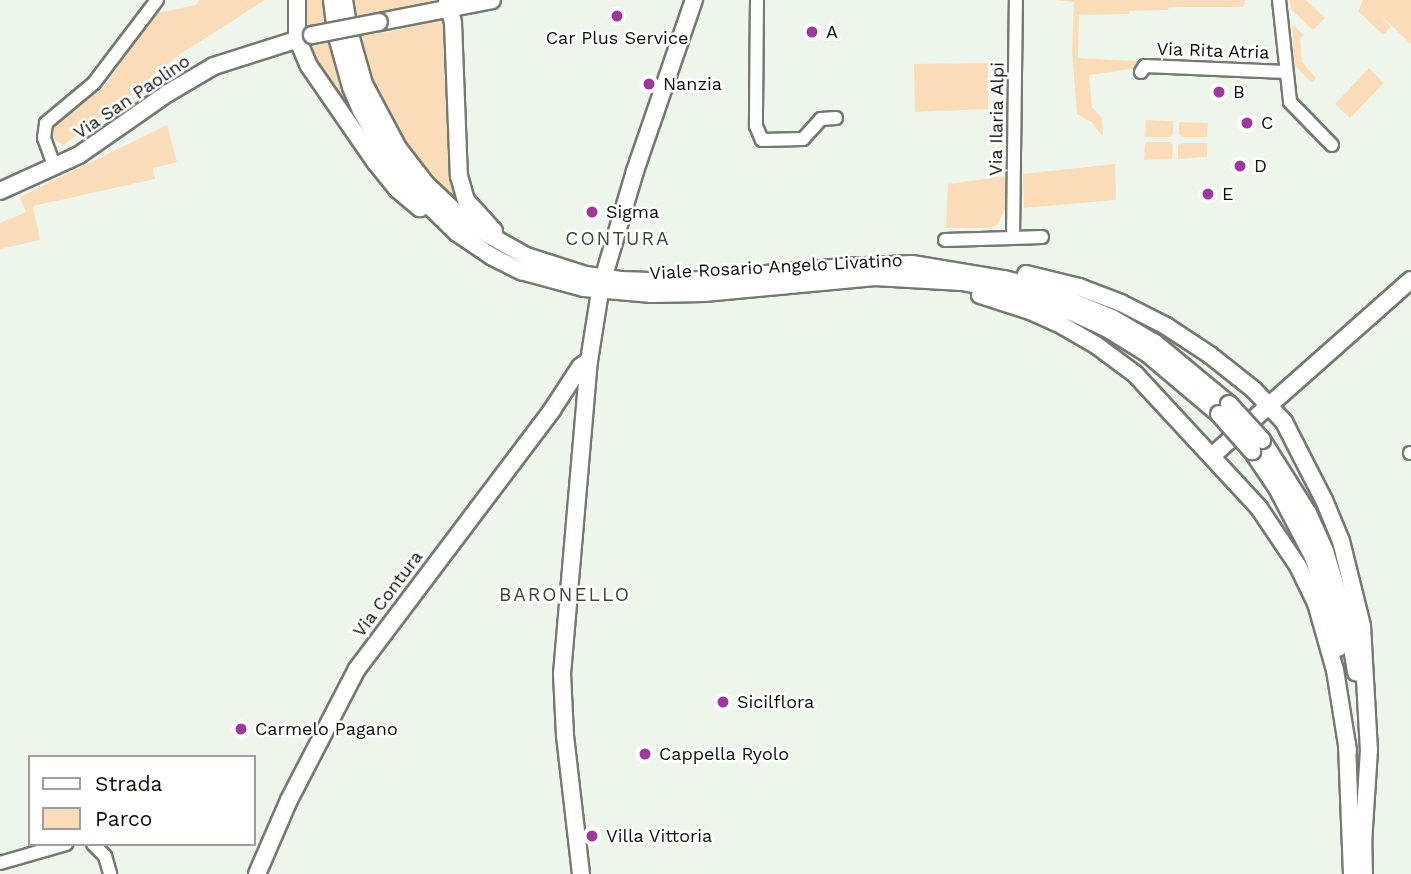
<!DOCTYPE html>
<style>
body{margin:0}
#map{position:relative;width:1411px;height:874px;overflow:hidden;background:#eef6eb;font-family:"Work Sans",sans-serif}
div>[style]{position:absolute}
.green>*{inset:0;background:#fbdcb8}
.roads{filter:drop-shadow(2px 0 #737a71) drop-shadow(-2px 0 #737a71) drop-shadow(0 2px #737a71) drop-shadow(0 -2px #737a71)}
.street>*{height:12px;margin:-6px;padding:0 6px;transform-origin:6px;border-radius:6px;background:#fff}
.secondary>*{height:16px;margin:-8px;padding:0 8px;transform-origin:8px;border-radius:8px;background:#fff}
.bridges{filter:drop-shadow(2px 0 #737a71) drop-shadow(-2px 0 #737a71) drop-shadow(0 2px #737a71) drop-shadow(0 -2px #737a71)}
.secondary-bridge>*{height:16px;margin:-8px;padding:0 8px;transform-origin:8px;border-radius:8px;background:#fff}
.dots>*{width:19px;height:19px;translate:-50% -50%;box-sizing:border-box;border:4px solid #fff;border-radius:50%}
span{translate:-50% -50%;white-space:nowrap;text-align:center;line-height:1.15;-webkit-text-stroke:5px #fff;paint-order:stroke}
.poi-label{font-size:18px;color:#0a0d0a}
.left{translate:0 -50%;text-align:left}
.street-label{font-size:18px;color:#0a0d0a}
.neighbourhood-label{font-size:19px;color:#3e443c;letter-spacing:2px}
.legend{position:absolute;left:28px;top:755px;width:228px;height:91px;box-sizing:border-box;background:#fff;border:2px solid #9d9e9d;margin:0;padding:9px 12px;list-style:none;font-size:21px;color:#0a0d0a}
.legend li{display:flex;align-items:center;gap:14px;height:35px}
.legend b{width:35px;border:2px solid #9d9e9d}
</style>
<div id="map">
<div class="green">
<div style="clip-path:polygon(199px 0,265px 0,179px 55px,64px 145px,56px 141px,52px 134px,53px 124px,103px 88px,157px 13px,196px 5px)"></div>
<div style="clip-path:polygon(303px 0,324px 0,329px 34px,344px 89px,387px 171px,314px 68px,309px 50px,314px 46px,310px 25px,303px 23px)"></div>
<div style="clip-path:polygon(352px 0,435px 0,376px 14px,379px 31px,383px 33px,444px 19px,450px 170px,459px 204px,425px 171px,390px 121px,363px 57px)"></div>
<div style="clip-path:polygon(1246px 0,1243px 7px,1169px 7px,1168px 10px,1130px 11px,1129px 14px,1079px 15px,1078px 58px,1139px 61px,1138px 68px,1089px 75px,1092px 107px,1102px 118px,1103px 137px,1091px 122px,1077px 114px,1072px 52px,1074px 2px,1055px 0)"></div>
<div style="clip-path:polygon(1290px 0,1306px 0,1325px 18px,1313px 30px,1291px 9px)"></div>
<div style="clip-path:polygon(1363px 0,1411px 0,1411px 44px,1380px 15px,1391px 27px,1383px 35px,1358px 11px)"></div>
<div style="clip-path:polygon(1292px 24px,1304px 35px,1300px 39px,1302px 62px,1316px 78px,1312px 83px,1295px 66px)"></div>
<div style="clip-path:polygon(988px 63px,988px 109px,915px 112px,914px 64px)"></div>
<div style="clip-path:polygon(1369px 68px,1384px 83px,1350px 118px,1335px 104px)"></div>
<div style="clip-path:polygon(1146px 120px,1173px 121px,1173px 134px,1170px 137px,1145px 137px)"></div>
<div style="clip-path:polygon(1179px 122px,1208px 123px,1207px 137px,1182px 137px,1179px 134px)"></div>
<div style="clip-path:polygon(167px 125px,177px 162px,153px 168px,155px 179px,33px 206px,40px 240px,0 249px,0 223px,26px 212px,20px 197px)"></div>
<div style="clip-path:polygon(1145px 142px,1170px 142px,1173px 145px,1172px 159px,1144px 160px)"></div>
<div style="clip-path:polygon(1182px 143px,1207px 143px,1207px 157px,1178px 159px,1178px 145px)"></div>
<div style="clip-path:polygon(1115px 164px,1116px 200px,1024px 208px,1023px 174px)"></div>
<div style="clip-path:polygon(1006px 176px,1005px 209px,997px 225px,988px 228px,946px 228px,948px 184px)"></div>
</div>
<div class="roads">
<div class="street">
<div style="left:757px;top:0;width:126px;rotate:90.5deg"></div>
<div style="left:756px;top:126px;width:15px;rotate:67deg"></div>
<div style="left:762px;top:140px;width:41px;rotate:-1.4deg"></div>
<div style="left:803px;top:139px;width:27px;rotate:-48deg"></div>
<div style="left:821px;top:119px;width:15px;rotate:-4deg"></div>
<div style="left:1279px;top:0;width:103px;rotate:83.8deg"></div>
<div style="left:1290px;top:102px;width:60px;rotate:45.7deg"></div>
<div style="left:1141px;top:72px;width:7px;rotate:-56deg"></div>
<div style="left:1145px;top:66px;width:141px;rotate:2.4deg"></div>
<div style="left:55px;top:168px;width:32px;rotate:-110deg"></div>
<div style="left:44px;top:138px;width:15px;rotate:-82deg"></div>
<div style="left:46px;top:123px;width:62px;rotate:-39.8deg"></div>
<div style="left:94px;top:83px;width:104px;rotate:-52.8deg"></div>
<div style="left:1013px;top:238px;width:29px;rotate:-2deg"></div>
<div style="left:945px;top:240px;width:68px;rotate:-1.7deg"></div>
<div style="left:1013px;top:238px;width:238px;rotate:-89.3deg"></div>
<div style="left:1410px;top:453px;width:1px"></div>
<div style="left:93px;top:844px;width:17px;rotate:45deg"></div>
<div style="left:105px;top:856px;width:19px;rotate:74deg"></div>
<div style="left:0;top:863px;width:69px;rotate:-16.1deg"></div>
</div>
<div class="secondary">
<div style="left:297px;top:0;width:38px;rotate:90deg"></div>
<div style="left:297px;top:38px;width:30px;rotate:67deg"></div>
<div style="left:309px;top:66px;width:118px;rotate:55.4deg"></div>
<div style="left:376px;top:163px;width:33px;rotate:51deg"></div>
<div style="left:397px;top:189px;width:30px;rotate:40deg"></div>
<div style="left:332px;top:0;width:33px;rotate:83deg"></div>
<div style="left:336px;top:33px;width:56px;rotate:74.5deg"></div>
<div style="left:351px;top:87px;width:26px;rotate:67deg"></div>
<div style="left:361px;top:111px;width:51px;rotate:59.4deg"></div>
<div style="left:387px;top:155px;width:48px;rotate:52.7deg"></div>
<div style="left:416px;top:193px;width:57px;rotate:44.3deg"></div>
<div style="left:457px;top:233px;width:41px;rotate:34.1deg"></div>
<div style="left:491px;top:256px;width:34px;rotate:27deg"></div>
<div style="left:521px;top:271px;width:65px;rotate:15.1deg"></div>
<div style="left:584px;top:288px;width:68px;rotate:5deg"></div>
<div style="left:652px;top:294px;width:52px;rotate:-1.1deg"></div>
<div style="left:704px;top:293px;width:172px;rotate:-5.3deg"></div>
<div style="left:875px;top:277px;width:87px;rotate:3.3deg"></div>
<div style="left:962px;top:282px;width:42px;rotate:11deg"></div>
<div style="left:1003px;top:290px;width:69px;rotate:17.7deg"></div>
<div style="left:1069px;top:311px;width:41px;rotate:24.7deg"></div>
<div style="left:1106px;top:328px;width:49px;rotate:31.8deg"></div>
<div style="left:1148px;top:354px;width:93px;rotate:40.2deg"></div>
<div style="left:344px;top:0;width:31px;rotate:81deg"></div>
<div style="left:349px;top:31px;width:55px;rotate:74.2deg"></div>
<div style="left:364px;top:84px;width:72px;rotate:62deg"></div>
<div style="left:398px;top:148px;width:46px;rotate:52.1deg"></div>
<div style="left:426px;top:184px;width:55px;rotate:43.5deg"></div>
<div style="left:466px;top:222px;width:69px;rotate:29.5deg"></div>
<div style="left:526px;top:256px;width:63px;rotate:17.6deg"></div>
<div style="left:586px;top:275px;width:35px;rotate:8deg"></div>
<div style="left:621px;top:280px;width:56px;rotate:2deg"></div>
<div style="left:677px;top:282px;width:167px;rotate:-5.2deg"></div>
<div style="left:843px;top:267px;width:69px;rotate:-2.5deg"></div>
<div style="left:912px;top:264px;width:93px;rotate:9.3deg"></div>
<div style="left:1004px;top:279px;width:34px;rotate:14deg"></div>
<div style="left:1037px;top:287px;width:81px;rotate:22.5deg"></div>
<div style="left:1112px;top:318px;width:50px;rotate:30.2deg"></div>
<div style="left:1155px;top:343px;width:96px;rotate:39.5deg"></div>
<div style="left:447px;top:0;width:24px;rotate:75deg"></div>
<div style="left:453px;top:23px;width:153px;rotate:87.8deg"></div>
<div style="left:459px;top:176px;width:25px;rotate:74deg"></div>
<div style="left:466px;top:200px;width:42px;rotate:47.9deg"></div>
<div style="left:379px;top:22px;width:115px;rotate:-11deg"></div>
<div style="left:0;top:191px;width:87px;rotate:-24.5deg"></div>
<div style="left:79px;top:155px;width:108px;rotate:-34.9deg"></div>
<div style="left:168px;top:93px;width:53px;rotate:-30.4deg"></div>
<div style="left:214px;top:66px;width:103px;rotate:-17.6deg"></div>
<div style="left:606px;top:269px;width:102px;rotate:-73.5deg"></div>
<div style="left:635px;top:171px;width:181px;rotate:-71deg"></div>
<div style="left:1026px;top:274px;width:55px;rotate:13.8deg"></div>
<div style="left:1079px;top:287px;width:45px;rotate:20.9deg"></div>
<div style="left:1121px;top:303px;width:51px;rotate:27.1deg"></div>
<div style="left:1166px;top:326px;width:53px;rotate:33.4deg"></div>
<div style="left:1210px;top:355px;width:56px;rotate:38.5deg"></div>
<div style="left:1254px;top:390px;width:44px;rotate:46.8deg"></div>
<div style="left:1284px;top:422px;width:88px;rotate:62.9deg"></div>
<div style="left:1324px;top:500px;width:44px;rotate:67.5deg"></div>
<div style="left:1341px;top:541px;width:88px;rotate:76.1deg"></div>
<div style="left:1362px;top:626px;width:124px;rotate:86.8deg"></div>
<div style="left:1369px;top:750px;width:92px;rotate:93.7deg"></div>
<div style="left:980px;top:295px;width:52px;rotate:17.7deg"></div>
<div style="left:1030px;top:311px;width:36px;rotate:24deg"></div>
<div style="left:1063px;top:326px;width:38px;rotate:30deg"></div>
<div style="left:1096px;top:345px;width:49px;rotate:36.6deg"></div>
<div style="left:1135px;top:374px;width:183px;rotate:47.2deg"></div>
<div style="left:1259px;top:508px;width:70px;rotate:56.1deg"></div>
<div style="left:1298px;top:566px;width:41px;rotate:64.1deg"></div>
<div style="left:1316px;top:603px;width:70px;rotate:74.2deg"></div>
<div style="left:1335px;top:670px;width:82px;rotate:80.9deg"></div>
<div style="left:1262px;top:440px;width:86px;rotate:57.8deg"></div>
<div style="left:1308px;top:513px;width:42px;rotate:65.9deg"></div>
<div style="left:1325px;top:551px;width:83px;rotate:73.1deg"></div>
<div style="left:1349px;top:630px;width:43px;rotate:80.5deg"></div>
<div style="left:1252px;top:451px;width:45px;rotate:56deg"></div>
<div style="left:1277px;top:488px;width:78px;rotate:62.4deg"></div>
<div style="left:1313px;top:557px;width:42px;rotate:70.7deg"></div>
<div style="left:1327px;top:597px;width:52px;rotate:76.8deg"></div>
<div style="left:1213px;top:455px;width:264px;rotate:-41.5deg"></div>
<div style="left:1347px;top:744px;width:130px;rotate:87.8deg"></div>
<div style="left:1363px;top:831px;width:43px;rotate:88.7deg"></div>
<div style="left:257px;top:874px;width:81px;rotate:-66.6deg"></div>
<div style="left:289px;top:800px;width:148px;rotate:-62.6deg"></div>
<div style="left:357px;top:669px;width:324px;rotate:-53deg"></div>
<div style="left:552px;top:410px;width:51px;rotate:-56.9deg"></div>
<div style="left:580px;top:367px;width:11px;rotate:-34deg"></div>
<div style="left:581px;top:874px;width:140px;rotate:-96.6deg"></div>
<div style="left:565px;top:735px;width:61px;rotate:-92.8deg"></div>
<div style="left:562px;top:674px;width:314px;rotate:-85.1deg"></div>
<div style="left:589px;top:361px;width:64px;rotate:-81deg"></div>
</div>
</div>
<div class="bridges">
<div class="secondary-bridge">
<div style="left:312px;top:35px;width:68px;rotate:-11deg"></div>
<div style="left:1229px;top:404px;width:49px;rotate:47.5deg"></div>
<div style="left:1219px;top:414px;width:50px;rotate:48.3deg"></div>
</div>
</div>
<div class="dots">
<div style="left:617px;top:16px;background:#9f389c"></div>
<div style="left:812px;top:32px;background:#9f389c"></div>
<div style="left:649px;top:84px;background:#9f389c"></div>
<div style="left:1219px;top:92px;background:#9f389c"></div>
<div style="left:1247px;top:123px;background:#9f389c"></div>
<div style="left:1240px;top:166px;background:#9f389c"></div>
<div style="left:1208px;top:194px;background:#9f389c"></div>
<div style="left:592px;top:212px;background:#9f389c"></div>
<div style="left:723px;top:702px;background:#9f389c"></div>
<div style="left:241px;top:729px;background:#9f389c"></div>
<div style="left:645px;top:754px;background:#9f389c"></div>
<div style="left:592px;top:836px;background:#9f389c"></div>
</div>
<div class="poi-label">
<span class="left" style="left:826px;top:32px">A</span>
<span style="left:617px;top:38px">Car Plus Service</span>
<span class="left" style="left:663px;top:84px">Nanzia</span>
<span class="left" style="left:1233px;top:92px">B</span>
<span class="left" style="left:1261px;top:123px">C</span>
<span class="left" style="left:1254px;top:166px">D</span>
<span class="left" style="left:1222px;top:194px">E</span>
<span class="left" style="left:606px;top:212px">Sigma</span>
<span class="left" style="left:737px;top:702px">Sicilflora</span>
<span class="left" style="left:255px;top:729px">Carmelo Pagano</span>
<span class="left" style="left:659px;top:754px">Cappella Ryolo</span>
<span class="left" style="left:606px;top:836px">Villa Vittoria</span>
</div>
<div class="street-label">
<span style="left:1213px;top:51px;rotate:2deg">Via Rita Atria</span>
<span style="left:132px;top:97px;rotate:-34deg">Via San Paolino</span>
<span style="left:997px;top:119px;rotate:-89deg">Via Ilaria Alpi</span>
<span style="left:776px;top:267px;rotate:-3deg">Viale Rosario Angelo Livatino</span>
<span style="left:388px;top:594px;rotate:-53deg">Via Contura</span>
</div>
<div class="neighbourhood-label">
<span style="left:618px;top:239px">CONTURA</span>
<span style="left:565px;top:595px">BARONELLO</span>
</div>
<ul class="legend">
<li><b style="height:9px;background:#fff"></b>Strada</li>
<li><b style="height:19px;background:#fbdcb8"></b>Parco</li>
</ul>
</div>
